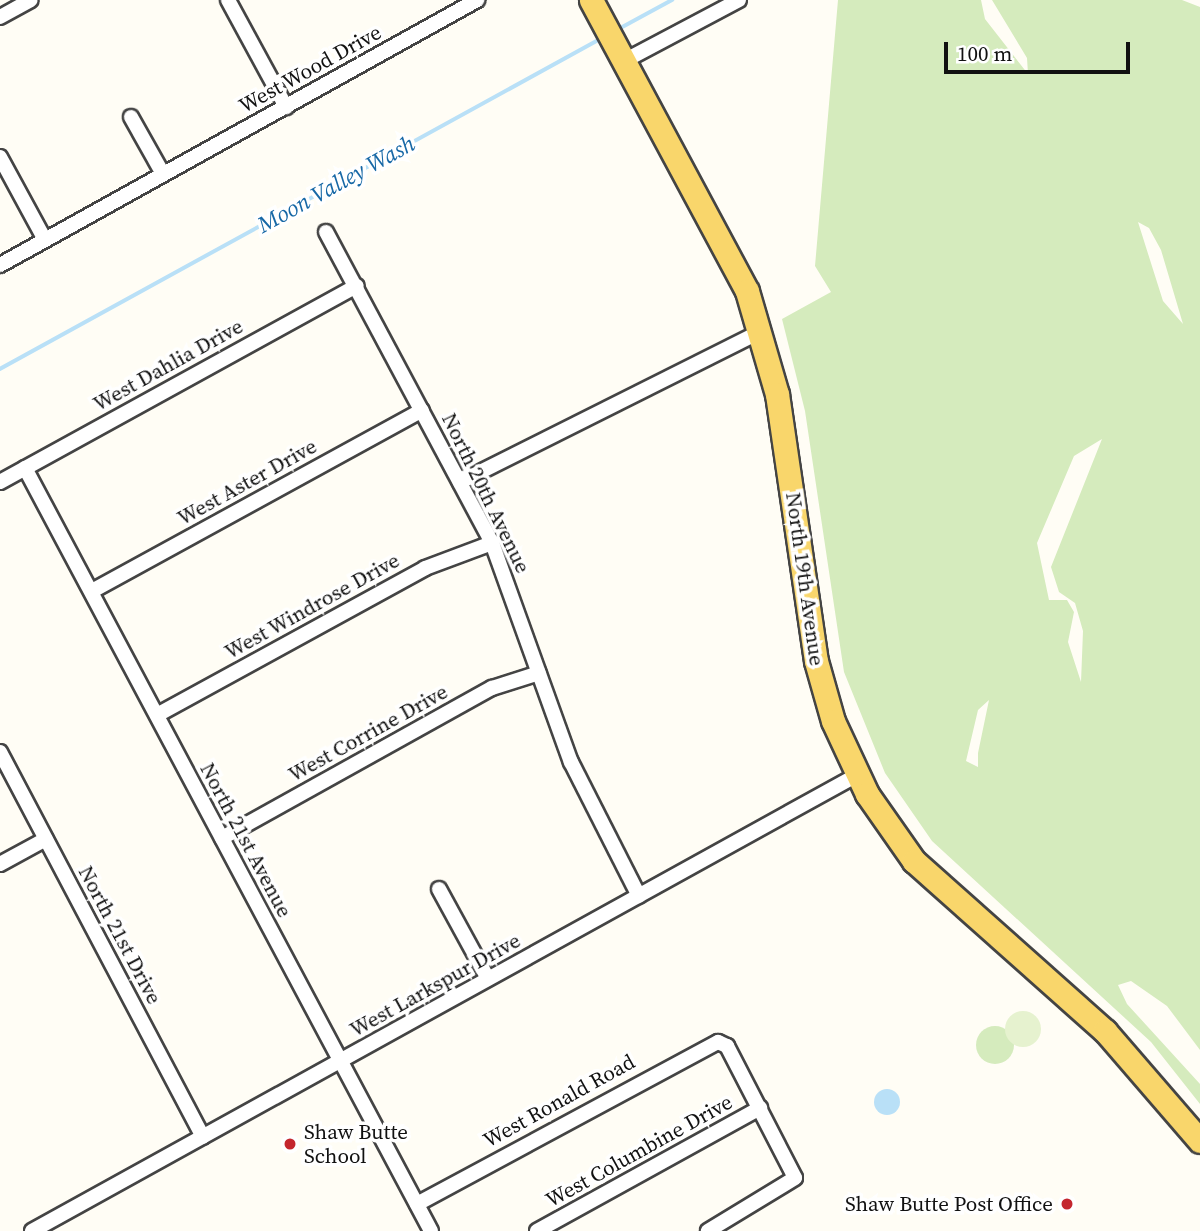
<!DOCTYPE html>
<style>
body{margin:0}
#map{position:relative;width:1200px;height:1231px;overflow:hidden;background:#fffdf5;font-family:"Source Serif 4",serif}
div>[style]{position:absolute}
.green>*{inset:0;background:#d5ebbd}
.round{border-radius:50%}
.pitch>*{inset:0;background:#e6f2cf}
.water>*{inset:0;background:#b9e0f7}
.stream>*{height:3.5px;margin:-1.75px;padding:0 1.75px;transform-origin:1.75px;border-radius:1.75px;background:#b9e0f7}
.roads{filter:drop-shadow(2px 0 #444) drop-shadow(-2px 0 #444) drop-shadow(0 2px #444) drop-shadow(0 -2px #444)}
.minor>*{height:14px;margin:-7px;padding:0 7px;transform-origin:7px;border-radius:7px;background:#fff}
.primary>*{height:23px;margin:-11.5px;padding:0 11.5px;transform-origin:11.5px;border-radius:11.5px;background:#f9d66b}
.dots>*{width:19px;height:19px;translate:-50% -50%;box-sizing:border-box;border:4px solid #fff;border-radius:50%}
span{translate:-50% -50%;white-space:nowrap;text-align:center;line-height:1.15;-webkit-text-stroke:7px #fff;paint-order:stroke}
.street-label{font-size:21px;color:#111}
.poi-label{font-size:21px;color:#111}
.left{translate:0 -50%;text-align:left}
.right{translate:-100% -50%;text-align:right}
.water-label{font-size:23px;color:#1768a6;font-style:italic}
.scale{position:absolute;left:944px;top:42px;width:186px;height:32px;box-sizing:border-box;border:4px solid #111;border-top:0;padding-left:9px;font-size:21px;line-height:24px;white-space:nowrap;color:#111;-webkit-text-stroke:5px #fff;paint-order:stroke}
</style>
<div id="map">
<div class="green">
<div style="clip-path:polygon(evenodd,838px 0,981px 0,985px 19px,1028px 74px,1027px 58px,992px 0,1182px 0,1200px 7px,1200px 1050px,1167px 1006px,1131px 981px,1118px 985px,1127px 1004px,1200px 1084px,1200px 1104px,1151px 1042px,932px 841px,885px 773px,844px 672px,805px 411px,782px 319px,831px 292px,815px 266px,838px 0,1138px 222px,1149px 228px,1161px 250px,1183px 324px,1163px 301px,1138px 222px,838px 0,1102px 439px,1051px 567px,1059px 592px,1075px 603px,1083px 631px,1081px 682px,1068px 642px,1074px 612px,1067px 600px,1049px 600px,1037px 543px,1074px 456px,1102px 439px,838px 0,989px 700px,978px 753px,978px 767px,966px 761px,978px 710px,989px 700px)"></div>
<div class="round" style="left:976px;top:1026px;width:38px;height:38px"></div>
</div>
<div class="pitch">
<div class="round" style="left:1005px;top:1011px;width:36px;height:36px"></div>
</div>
<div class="water">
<div class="round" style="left:874px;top:1089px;width:26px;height:26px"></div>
</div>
<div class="stream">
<div style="left:615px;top:31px;width:65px;rotate:-28.5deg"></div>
<div style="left:0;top:369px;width:687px;rotate:-28.8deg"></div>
</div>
<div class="roads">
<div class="minor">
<div style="left:228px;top:0;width:122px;rotate:61.5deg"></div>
<div style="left:0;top:17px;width:35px;rotate:-29deg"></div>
<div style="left:624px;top:61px;width:130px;rotate:-27.9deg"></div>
<div style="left:131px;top:117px;width:65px;rotate:60.7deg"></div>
<div style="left:0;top:157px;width:94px;rotate:61.5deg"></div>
<div style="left:326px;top:232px;width:353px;rotate:61.9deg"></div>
<div style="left:492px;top:543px;width:233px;rotate:70.2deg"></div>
<div style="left:571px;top:762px;width:150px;rotate:63.1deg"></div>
<div style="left:0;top:265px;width:546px;rotate:-29.05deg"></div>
<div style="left:25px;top:468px;width:864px;rotate:61.98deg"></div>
<div style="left:0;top:482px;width:407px;rotate:-28.8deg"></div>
<div style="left:460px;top:482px;width:337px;rotate:-26.6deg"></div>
<div style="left:92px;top:591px;width:376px;rotate:-28.7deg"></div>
<div style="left:157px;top:715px;width:306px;rotate:-28.7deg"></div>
<div style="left:425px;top:568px;width:72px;rotate:-20.5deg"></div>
<div style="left:0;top:752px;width:435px;rotate:62.2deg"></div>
<div style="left:222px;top:838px;width:309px;rotate:-29.1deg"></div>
<div style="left:492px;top:688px;width:49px;rotate:-17.7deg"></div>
<div style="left:0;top:864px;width:52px;rotate:-28.5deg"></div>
<div style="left:439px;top:889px;width:102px;rotate:61.4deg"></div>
<div style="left:417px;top:1204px;width:342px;rotate:-28.3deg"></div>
<div style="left:718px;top:1042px;width:10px;rotate:24deg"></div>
<div style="left:727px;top:1046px;width:148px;rotate:62.7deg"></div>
<div style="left:795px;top:1178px;width:102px;rotate:148.7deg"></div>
<div style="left:32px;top:1231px;width:943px;rotate:-28.93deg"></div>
<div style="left:537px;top:1231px;width:255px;rotate:-28.9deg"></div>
</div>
<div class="primary">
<div style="left:591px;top:0;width:330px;rotate:61.8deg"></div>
<div style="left:747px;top:291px;width:107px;rotate:73.8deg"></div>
<div style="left:777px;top:394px;width:270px;rotate:81.7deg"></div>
<div style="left:816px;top:661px;width:62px;rotate:74.2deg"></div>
<div style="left:833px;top:721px;width:81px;rotate:65deg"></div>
<div style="left:867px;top:794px;width:82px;rotate:55deg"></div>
<div style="left:914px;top:861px;width:256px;rotate:41.7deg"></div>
<div style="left:1105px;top:1031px;width:145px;rotate:49.2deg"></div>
</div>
</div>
<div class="dots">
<div style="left:290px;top:1144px;background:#c4262e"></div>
<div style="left:1067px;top:1204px;background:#c4262e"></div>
</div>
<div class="street-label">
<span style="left:310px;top:69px;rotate:-29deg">West Wood Drive</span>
<span style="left:168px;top:365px;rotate:-29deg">West Dahlia Drive</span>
<span style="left:247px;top:482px;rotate:-29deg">West Aster Drive</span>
<span style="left:486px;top:493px;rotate:64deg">North 20th Avenue</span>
<span style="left:805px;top:579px;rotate:82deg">North 19th Avenue</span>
<span style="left:312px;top:606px;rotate:-29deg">West Windrose Drive</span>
<span style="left:368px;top:733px;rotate:-29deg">West Corrine Drive</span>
<span style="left:246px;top:840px;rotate:62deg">North 21st Avenue</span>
<span style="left:120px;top:935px;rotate:62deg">North 21st Drive</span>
<span style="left:435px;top:985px;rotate:-29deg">West Larkspur Drive</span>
<span style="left:559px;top:1101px;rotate:-29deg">West Ronald Road</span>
<span style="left:639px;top:1151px;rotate:-29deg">West Columbine Drive</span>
</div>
<div class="poi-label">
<span class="left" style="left:304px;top:1144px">Shaw Butte<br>School</span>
<span class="right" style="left:1053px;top:1204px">Shaw Butte Post Office</span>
</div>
<div class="water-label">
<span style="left:336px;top:184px;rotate:-29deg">Moon Valley Wash</span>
</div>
<div class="scale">100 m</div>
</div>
